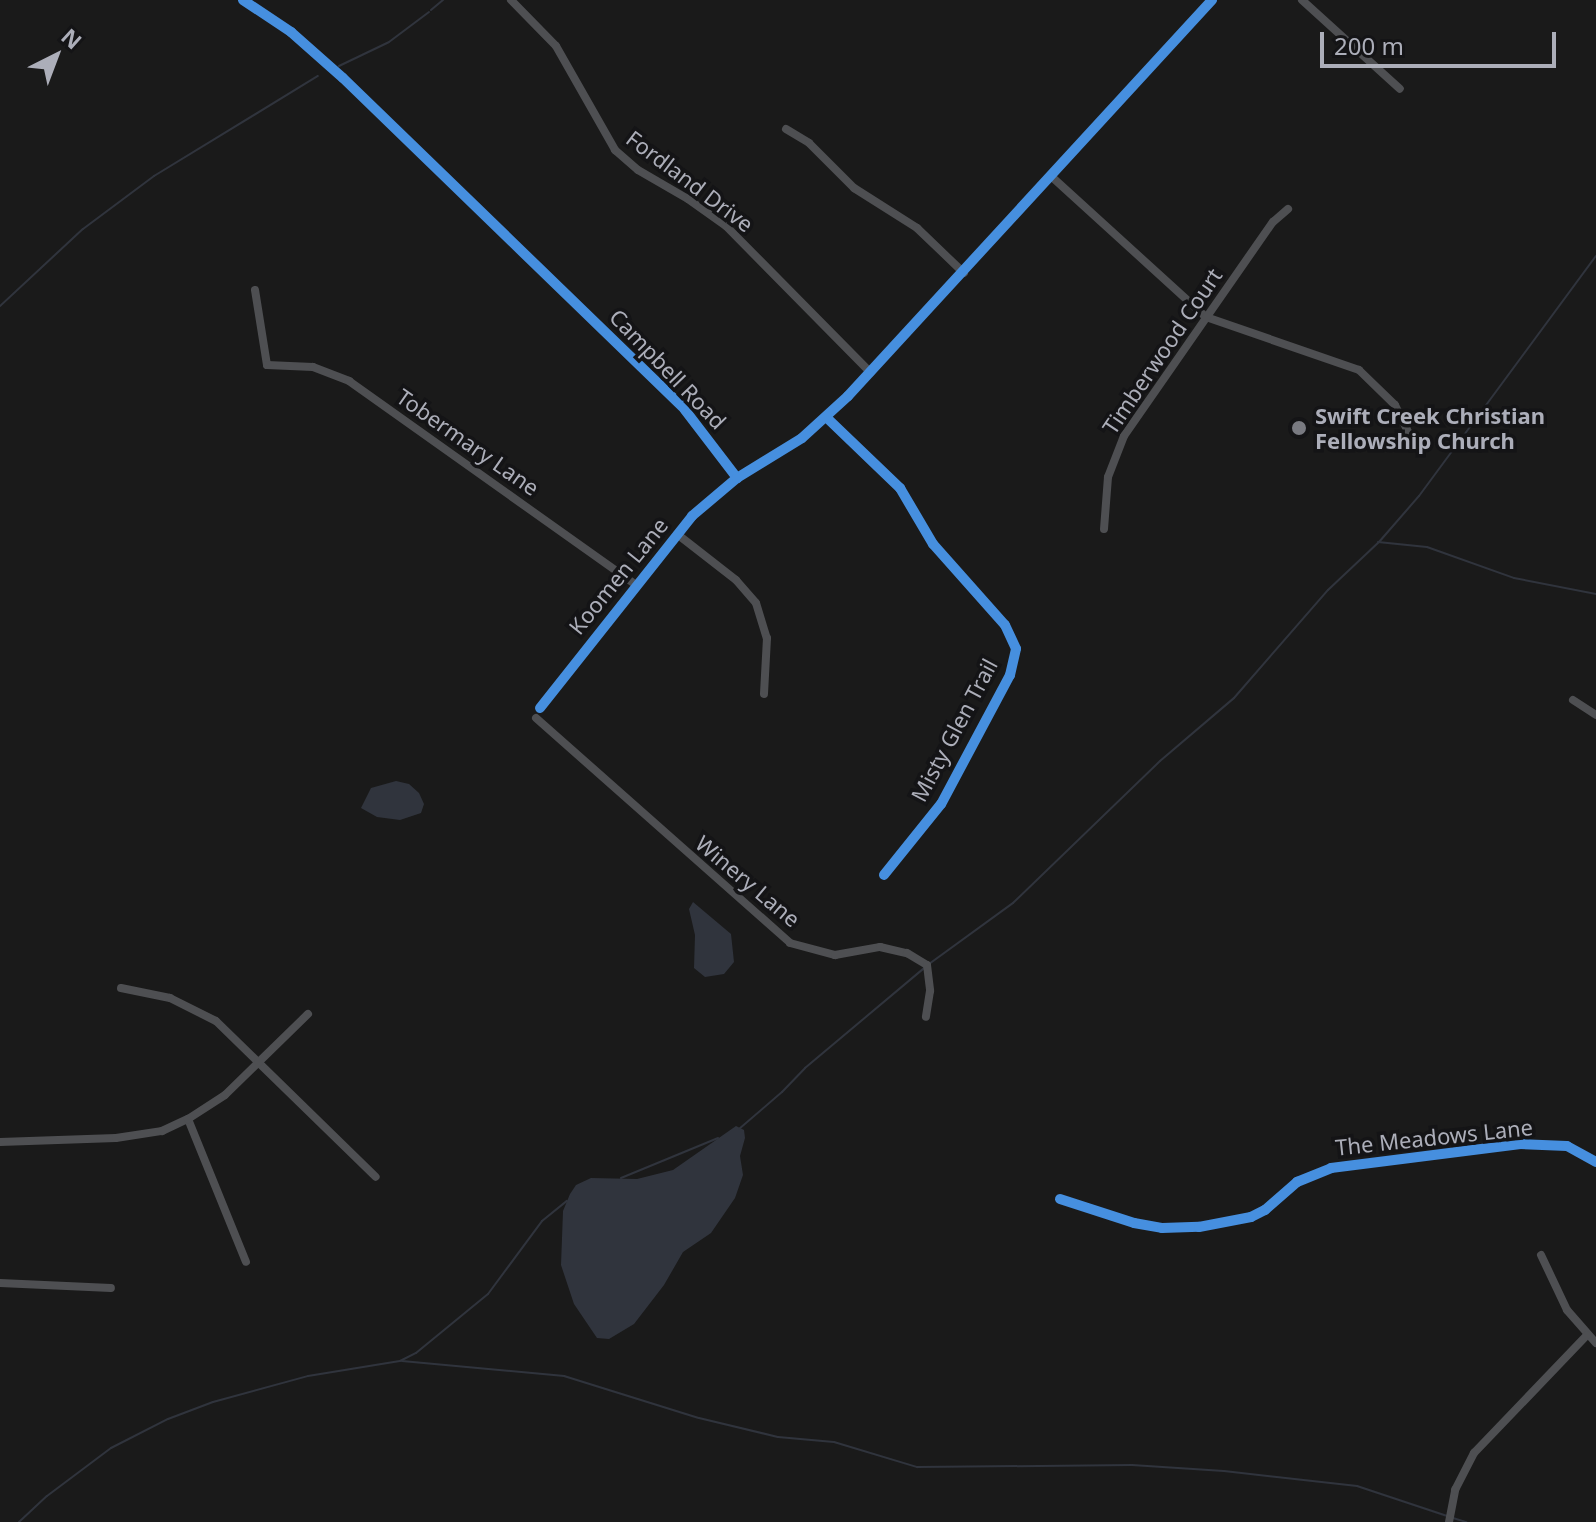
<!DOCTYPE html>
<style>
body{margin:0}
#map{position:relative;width:1596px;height:1522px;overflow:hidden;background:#1a1a1a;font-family:"Noto Sans",sans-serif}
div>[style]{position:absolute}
.water>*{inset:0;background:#30343d}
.stream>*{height:2px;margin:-1px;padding:0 1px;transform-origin:1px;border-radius:1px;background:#30343d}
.street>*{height:8px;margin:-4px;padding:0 4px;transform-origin:4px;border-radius:4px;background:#4e4f52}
.cycleway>*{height:10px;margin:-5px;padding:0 5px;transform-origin:5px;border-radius:5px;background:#468fdf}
.dots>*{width:22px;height:22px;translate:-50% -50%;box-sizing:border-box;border:4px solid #141416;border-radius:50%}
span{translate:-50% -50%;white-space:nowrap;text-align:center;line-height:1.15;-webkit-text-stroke:7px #141416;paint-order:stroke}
.street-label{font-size:22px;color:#acaeb9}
.poi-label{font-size:22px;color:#acaeb9;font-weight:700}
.left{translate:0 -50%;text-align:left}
.north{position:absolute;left:16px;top:16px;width:80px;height:80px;-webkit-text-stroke:6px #141416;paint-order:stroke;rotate:42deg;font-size:22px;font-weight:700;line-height:32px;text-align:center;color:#acaeb9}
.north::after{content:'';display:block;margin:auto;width:28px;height:36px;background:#acaeb9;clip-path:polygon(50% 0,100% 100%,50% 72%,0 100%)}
.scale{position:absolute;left:1320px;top:32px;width:236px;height:36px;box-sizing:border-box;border:4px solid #acaeb9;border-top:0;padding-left:10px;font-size:24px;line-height:28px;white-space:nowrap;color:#acaeb9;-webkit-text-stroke:6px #141416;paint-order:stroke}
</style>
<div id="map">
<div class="water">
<div style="clip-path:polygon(396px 781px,409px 784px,419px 793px,424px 804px,421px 813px,400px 820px,377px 817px,361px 808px,371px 788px)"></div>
<div style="clip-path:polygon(693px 902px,731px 934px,734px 962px,724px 974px,705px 977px,694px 968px,695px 935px,689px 909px)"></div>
<div style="clip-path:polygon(736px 1126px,744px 1130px,745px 1138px,740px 1156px,743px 1175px,735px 1198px,711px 1233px,683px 1252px,664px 1285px,634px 1324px,609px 1339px,597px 1338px,574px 1304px,561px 1265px,563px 1211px,570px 1194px,576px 1185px,591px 1178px,637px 1179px,673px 1170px)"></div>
</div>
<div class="stream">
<div style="left:431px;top:10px;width:16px;rotate:-40deg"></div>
<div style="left:339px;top:66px;width:55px;rotate:-25.6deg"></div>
<div style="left:389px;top:42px;width:50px;rotate:-36.9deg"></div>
<div style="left:0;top:306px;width:113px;rotate:-42.9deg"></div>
<div style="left:83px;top:229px;width:89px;rotate:-36.7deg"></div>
<div style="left:154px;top:176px;width:192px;rotate:-31.4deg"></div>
<div style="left:1378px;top:542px;width:49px;rotate:5.8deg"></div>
<div style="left:1427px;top:547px;width:92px;rotate:19.6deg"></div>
<div style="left:1514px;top:578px;width:84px;rotate:11deg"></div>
<div style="left:929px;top:964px;width:104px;rotate:-36deg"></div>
<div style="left:1013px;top:903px;width:204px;rotate:-44deg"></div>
<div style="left:1160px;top:761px;width:97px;rotate:-40.4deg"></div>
<div style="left:1234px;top:698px;width:143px;rotate:-49deg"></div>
<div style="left:1328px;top:590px;width:70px;rotate:-43.3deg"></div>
<div style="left:1379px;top:542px;width:61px;rotate:-49deg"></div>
<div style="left:1419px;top:496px;width:298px;rotate:-53.6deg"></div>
<div style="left:739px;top:1129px;width:57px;rotate:-40.7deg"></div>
<div style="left:782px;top:1092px;width:33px;rotate:-46deg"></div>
<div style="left:805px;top:1068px;width:155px;rotate:-40deg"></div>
<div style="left:621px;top:1178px;width:105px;rotate:-22.4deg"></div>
<div style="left:402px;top:1361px;width:163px;rotate:5.3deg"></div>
<div style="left:564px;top:1376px;width:141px;rotate:17.3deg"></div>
<div style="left:699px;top:1418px;width:81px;rotate:13.5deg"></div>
<div style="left:778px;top:1437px;width:56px;rotate:5.1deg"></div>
<div style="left:834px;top:1442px;width:87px;rotate:16.8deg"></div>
<div style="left:917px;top:1467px;width:215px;rotate:-0.5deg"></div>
<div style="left:1132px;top:1465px;width:92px;rotate:3.7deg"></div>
<div style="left:1224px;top:1471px;width:134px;rotate:6.4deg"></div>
<div style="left:1357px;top:1486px;width:95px;rotate:18.4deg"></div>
<div style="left:1453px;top:1518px;width:14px;rotate:17deg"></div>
<div style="left:19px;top:1522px;width:38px;rotate:-43deg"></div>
<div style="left:47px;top:1496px;width:80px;rotate:-36.9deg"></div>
<div style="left:111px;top:1448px;width:64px;rotate:-27deg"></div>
<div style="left:168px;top:1419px;width:48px;rotate:-20.7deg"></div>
<div style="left:213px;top:1402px;width:98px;rotate:-15.3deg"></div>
<div style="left:308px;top:1376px;width:93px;rotate:-9.3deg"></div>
<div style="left:400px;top:1361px;width:18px;rotate:-27deg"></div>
<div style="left:416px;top:1353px;width:93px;rotate:-39.3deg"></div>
<div style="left:488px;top:1294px;width:91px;rotate:-53.5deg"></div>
<div style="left:542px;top:1221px;width:32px;rotate:-39deg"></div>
</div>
<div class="street">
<div style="left:243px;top:0;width:58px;rotate:33.7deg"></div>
<div style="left:291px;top:32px;width:69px;rotate:41.5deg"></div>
<div style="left:343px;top:78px;width:477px;rotate:44.1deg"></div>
<div style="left:685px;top:410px;width:86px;rotate:52.6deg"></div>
<div style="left:511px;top:0;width:64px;rotate:45.6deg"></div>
<div style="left:556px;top:46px;width:120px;rotate:60.4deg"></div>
<div style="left:615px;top:150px;width:30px;rotate:41deg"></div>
<div style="left:638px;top:170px;width:58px;rotate:30.1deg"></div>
<div style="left:688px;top:199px;width:47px;rotate:35.4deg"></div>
<div style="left:726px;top:226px;width:206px;rotate:45.4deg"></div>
<div style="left:1302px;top:0;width:132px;rotate:42.2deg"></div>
<div style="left:786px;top:129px;width:27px;rotate:31deg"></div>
<div style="left:809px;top:143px;width:64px;rotate:45deg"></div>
<div style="left:854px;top:188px;width:75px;rotate:32.4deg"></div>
<div style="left:917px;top:228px;width:65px;rotate:43.8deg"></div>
<div style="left:1052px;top:177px;width:208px;rotate:42.3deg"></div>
<div style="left:1206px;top:317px;width:162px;rotate:19.1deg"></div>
<div style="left:1359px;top:370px;width:50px;rotate:44.2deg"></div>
<div style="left:1395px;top:405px;width:37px;rotate:64deg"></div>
<div style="left:255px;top:290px;width:76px;rotate:80.9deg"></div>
<div style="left:267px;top:365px;width:46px;rotate:2.5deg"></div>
<div style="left:313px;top:367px;width:39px;rotate:21deg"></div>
<div style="left:349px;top:381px;width:351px;rotate:35.4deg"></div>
<div style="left:826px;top:417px;width:103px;rotate:43.8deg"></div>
<div style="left:900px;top:488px;width:65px;rotate:59.5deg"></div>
<div style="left:933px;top:544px;width:108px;rotate:48.4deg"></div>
<div style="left:1005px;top:625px;width:26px;rotate:65deg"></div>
<div style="left:1016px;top:649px;width:27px;rotate:103deg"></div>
<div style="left:1010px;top:675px;width:146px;rotate:118.1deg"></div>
<div style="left:941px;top:804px;width:91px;rotate:128.8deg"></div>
<div style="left:1104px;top:529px;width:52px;rotate:-85.6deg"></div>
<div style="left:1108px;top:477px;width:44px;rotate:-68.7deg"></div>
<div style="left:1124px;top:436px;width:261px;rotate:-55.2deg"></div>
<div style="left:1273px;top:222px;width:20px;rotate:-41deg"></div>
<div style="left:677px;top:534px;width:75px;rotate:37.9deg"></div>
<div style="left:736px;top:580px;width:30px;rotate:49deg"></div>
<div style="left:756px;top:603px;width:37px;rotate:73deg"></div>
<div style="left:767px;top:638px;width:56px;rotate:93.1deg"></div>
<div style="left:1573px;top:700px;width:27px;rotate:33deg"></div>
<div style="left:540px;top:708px;width:245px;rotate:-51.6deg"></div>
<div style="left:692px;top:516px;width:59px;rotate:-40.2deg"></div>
<div style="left:737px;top:478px;width:76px;rotate:-31.6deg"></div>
<div style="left:802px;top:438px;width:62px;rotate:-42.4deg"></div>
<div style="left:848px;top:396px;width:538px;rotate:-47.41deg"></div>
<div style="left:536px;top:718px;width:339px;rotate:41.5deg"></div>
<div style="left:790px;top:943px;width:47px;rotate:14.9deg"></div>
<div style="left:835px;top:955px;width:46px;rotate:-10.1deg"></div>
<div style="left:880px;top:947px;width:28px;rotate:13deg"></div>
<div style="left:907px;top:953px;width:23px;rotate:31deg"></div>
<div style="left:927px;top:965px;width:26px;rotate:83deg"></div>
<div style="left:930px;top:991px;width:26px;rotate:99deg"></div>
<div style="left:121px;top:988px;width:50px;rotate:11.5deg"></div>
<div style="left:170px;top:998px;width:51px;rotate:26.6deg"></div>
<div style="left:216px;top:1021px;width:223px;rotate:44.3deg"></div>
<div style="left:188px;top:1119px;width:154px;rotate:67.9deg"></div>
<div style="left:0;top:1142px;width:116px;rotate:-2deg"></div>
<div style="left:116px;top:1138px;width:47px;rotate:-8.7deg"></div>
<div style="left:162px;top:1131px;width:29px;rotate:-25deg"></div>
<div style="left:188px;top:1119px;width:44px;rotate:-33deg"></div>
<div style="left:225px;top:1095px;width:116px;rotate:-44.3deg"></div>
<div style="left:1060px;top:1199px;width:78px;rotate:18deg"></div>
<div style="left:1134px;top:1223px;width:28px;rotate:10deg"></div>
<div style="left:1162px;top:1228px;width:37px;rotate:-2deg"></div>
<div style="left:1199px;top:1227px;width:53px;rotate:-10.9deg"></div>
<div style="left:1251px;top:1217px;width:16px;rotate:-27deg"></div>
<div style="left:1265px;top:1210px;width:43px;rotate:-41.2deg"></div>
<div style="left:1297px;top:1182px;width:37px;rotate:-22deg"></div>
<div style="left:1331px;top:1168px;width:191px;rotate:-7.2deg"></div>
<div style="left:1520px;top:1144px;width:47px;rotate:2.4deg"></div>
<div style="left:1567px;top:1146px;width:33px;rotate:29deg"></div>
<div style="left:1541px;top:1255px;width:61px;rotate:64.7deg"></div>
<div style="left:1567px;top:1310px;width:44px;rotate:48.7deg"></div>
<div style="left:0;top:1283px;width:111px;rotate:2.6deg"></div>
<div style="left:1449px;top:1522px;width:33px;rotate:-79deg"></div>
<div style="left:1455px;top:1490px;width:42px;rotate:-62.8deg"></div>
<div style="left:1474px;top:1453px;width:163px;rotate:-46.2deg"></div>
</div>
<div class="cycleway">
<div style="left:243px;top:0;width:58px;rotate:33.7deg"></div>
<div style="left:291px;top:32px;width:69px;rotate:41.5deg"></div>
<div style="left:343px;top:78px;width:477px;rotate:44.1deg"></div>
<div style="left:685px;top:410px;width:86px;rotate:52.6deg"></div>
<div style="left:826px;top:417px;width:103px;rotate:43.8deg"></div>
<div style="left:900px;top:488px;width:65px;rotate:59.5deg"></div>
<div style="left:933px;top:544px;width:108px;rotate:48.4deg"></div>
<div style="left:1005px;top:625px;width:26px;rotate:65deg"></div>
<div style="left:1016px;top:649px;width:27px;rotate:103deg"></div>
<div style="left:1010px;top:675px;width:146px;rotate:118.1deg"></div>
<div style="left:941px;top:804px;width:91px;rotate:128.8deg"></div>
<div style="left:540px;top:708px;width:245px;rotate:-51.6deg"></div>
<div style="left:692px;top:516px;width:59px;rotate:-40.2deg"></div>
<div style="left:737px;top:478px;width:76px;rotate:-31.6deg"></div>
<div style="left:802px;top:438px;width:62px;rotate:-42.4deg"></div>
<div style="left:848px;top:396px;width:538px;rotate:-47.41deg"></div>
<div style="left:1060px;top:1199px;width:78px;rotate:18deg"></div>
<div style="left:1134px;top:1223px;width:28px;rotate:10deg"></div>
<div style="left:1162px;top:1228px;width:37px;rotate:-2deg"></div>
<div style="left:1199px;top:1227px;width:53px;rotate:-10.9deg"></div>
<div style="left:1251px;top:1217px;width:16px;rotate:-27deg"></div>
<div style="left:1265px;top:1210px;width:43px;rotate:-41.2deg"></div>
<div style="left:1297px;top:1182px;width:37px;rotate:-22deg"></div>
<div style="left:1331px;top:1168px;width:191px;rotate:-7.2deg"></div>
<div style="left:1520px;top:1144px;width:47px;rotate:2.4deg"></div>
<div style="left:1567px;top:1146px;width:33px;rotate:29deg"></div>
</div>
<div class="dots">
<div style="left:1299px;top:428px;background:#797a81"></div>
</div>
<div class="street-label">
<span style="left:690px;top:181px;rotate:37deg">Fordland Drive</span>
<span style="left:1162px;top:351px;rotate:-56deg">Timberwood Court</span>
<span style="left:668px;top:369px;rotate:46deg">Campbell Road</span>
<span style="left:468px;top:442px;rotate:35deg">Tobermary Lane</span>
<span style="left:618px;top:576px;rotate:-51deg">Koomen Lane</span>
<span style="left:954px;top:730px;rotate:-62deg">Misty Glen Trail</span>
<span style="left:748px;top:881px;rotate:40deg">Winery Lane</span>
<span style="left:1434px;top:1137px;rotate:-6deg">The Meadows Lane</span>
</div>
<div class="poi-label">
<span class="left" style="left:1315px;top:428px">Swift Creek Christian<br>Fellowship Church</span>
</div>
<div class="north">N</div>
<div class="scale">200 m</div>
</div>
